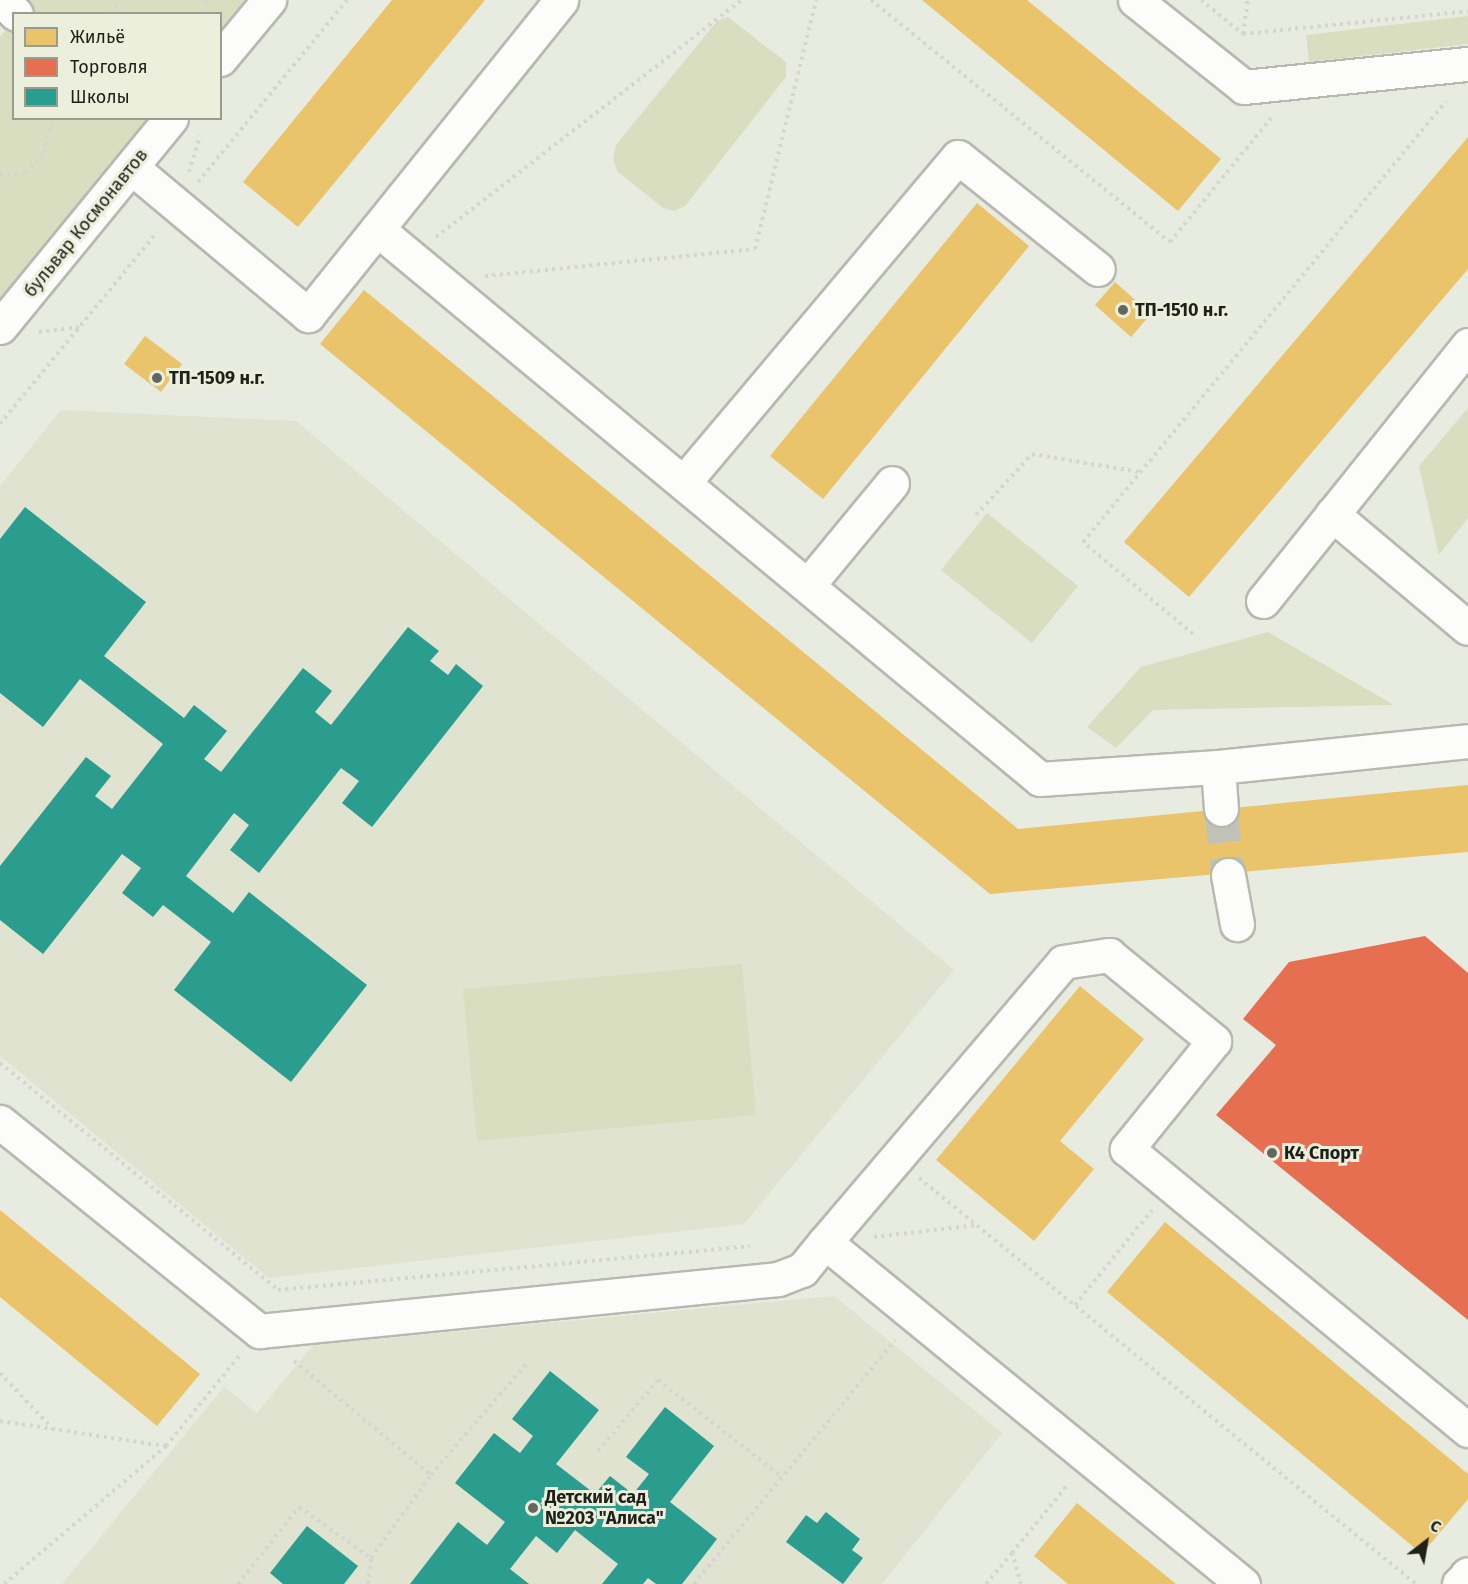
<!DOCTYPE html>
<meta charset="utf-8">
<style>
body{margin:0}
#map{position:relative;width:1468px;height:1584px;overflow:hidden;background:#e8ebe0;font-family:"Fira Sans",sans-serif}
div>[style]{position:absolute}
.built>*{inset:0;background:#dfe3d0}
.green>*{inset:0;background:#d9dec0}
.homes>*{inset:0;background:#e9c46a}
.shops>*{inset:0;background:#e76f51}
.schools>*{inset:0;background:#2a9d8f}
.minor-tunnel>*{height:33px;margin-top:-16.5px;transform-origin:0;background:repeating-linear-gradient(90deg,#c0c2b8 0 33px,transparent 0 49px)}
.path>*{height:4px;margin-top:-2px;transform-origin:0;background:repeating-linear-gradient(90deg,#d5d6d2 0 3px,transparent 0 7.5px)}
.roads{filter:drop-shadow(2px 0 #b7b9b1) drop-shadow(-2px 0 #b7b9b1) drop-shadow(0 2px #b7b9b1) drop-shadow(0 -2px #b7b9b1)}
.minor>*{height:33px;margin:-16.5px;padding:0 16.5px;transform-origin:16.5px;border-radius:16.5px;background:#fcfcfa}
.dots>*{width:16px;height:16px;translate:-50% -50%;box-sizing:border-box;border:3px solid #ebefdc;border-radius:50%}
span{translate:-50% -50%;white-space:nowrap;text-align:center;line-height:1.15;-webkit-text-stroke:6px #ebefdc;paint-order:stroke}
.street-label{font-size:18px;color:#1f2019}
.poi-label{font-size:18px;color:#1f2019;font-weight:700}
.left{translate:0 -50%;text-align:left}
.legend{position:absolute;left:12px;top:12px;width:210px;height:108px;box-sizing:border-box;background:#ebefdc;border:2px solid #999c8e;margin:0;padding:8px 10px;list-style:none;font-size:18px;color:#1f2019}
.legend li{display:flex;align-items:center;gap:12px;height:30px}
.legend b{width:30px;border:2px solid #999c8e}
.north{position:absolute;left:1396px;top:1512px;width:60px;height:60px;-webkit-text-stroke:4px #ebefdc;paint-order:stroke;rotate:31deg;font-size:16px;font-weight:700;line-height:24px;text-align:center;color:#1f2019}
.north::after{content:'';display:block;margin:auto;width:21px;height:27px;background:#1f2019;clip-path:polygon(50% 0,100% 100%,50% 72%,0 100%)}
</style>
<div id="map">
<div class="built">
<div style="clip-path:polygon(61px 410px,296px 421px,954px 970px,744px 1224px,269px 1278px,0 1056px,0 486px)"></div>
<div style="clip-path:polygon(834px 1296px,1002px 1433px,882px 1584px,62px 1584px,224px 1387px,257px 1413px,313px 1345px)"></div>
</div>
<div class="green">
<div style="clip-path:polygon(30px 0,248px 0,221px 33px,220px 14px,19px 14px)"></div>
<div style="clip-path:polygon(1468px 16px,1468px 44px,1309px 62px,1306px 35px)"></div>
<div style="clip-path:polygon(728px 17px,786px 62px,786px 77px,685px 206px,674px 211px,663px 208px,617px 171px,613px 158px,616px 145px,717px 21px)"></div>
<div style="clip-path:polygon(13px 21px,14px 118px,150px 119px,0 301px,0 37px)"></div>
<div style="clip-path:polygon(1468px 408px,1468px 518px,1439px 555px,1419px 466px)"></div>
<div style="clip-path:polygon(987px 513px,1078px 586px,1032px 643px,941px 570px)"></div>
<div style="clip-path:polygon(1268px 632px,1394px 705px,1153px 710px,1116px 748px,1087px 727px,1141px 667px)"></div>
<div style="clip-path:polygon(742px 964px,756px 1115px,477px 1141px,463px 989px)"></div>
</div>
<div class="homes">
<div style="clip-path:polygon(392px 0,485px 0,298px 227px,243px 182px)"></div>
<div style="clip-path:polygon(922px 0,1027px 0,1221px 159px,1178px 211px)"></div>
<div style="clip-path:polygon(1468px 137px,1468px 269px,1189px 597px,1124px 542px)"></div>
<div style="clip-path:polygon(977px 203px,1029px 246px,823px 499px,770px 456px)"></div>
<div style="clip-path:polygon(1115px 282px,1151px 314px,1131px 337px,1095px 305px)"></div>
<div style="clip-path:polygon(364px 290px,1018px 829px,1468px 785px,1468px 852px,990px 894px,320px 344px)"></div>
<div style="clip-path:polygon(145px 336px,182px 364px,161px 392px,124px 364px)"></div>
<div style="clip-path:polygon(1080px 986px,1144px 1039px,1060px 1141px,1094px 1169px,1034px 1241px,936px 1160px)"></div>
<div style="clip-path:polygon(0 1210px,200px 1374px,157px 1426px,0 1297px)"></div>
<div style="clip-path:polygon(1165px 1222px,1468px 1474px,1468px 1499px,1422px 1554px,1107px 1292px)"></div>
<div style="clip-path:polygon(1077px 1503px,1176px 1584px,1068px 1584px,1034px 1556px)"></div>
</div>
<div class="shops">
<div style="clip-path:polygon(1425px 936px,1468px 973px,1468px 1320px,1216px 1115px,1276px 1045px,1243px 1019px,1289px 962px)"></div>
</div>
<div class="schools">
<div style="clip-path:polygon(25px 507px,146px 602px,104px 656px,184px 718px,194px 705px,227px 731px,204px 759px,221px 772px,303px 668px,332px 691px,315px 712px,331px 725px,408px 627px,439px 651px,430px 661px,448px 675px,456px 664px,483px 686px,372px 827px,342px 803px,359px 781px,341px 768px,259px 873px,230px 850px,249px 825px,234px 813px,186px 876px,233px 913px,249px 892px,367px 985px,291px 1082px,174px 990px,211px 942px,163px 905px,153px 917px,122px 893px,141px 868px,122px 854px,43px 954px,0 920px,0 866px,86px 757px,111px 776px,95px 796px,112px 809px,163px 744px,80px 679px,43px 727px,0 693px,0 539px)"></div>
<div style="clip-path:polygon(550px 1371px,599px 1410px,556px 1464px,595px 1494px,610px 1476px,633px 1494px,649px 1474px,626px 1457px,665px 1407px,714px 1446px,670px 1502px,717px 1539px,682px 1584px,656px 1584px,648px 1578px,643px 1584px,602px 1584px,618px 1564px,575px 1530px,557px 1553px,536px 1536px,510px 1569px,529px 1584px,410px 1584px,458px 1522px,487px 1545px,505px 1522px,455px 1483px,494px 1433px,520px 1453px,533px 1436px,512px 1419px)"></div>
<div style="clip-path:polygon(826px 1512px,860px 1539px,852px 1550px,863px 1558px,843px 1584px,786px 1542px,806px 1515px,817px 1523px)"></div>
<div style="clip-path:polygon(307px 1526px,358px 1566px,344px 1584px,283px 1584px,270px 1573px)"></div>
</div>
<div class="minor-tunnel">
<div style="left:1221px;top:809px;width:66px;rotate:83.9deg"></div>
</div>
<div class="path">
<div style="left:206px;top:0;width:14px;rotate:86deg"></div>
<div style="left:871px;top:0;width:385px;rotate:39deg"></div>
<div style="left:1170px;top:242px;width:160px;rotate:-50.8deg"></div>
<div style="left:1201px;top:0;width:54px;rotate:39deg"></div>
<div style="left:1243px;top:34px;width:226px;rotate:-5.8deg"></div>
<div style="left:112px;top:14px;width:16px;rotate:-63deg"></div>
<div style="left:1243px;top:34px;width:34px;rotate:-82deg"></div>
<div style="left:189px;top:172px;width:38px;rotate:-73deg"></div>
<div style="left:0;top:175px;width:26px;rotate:-4deg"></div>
<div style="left:26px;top:173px;width:27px;rotate:-48deg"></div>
<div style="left:44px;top:153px;width:36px;rotate:-77deg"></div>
<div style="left:198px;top:182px;width:235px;rotate:-50.7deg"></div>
<div style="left:436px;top:237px;width:386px;rotate:-37.8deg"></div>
<div style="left:485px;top:276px;width:271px;rotate:-5.7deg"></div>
<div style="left:755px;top:249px;width:256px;rotate:-76.2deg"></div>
<div style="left:39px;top:332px;width:40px;rotate:-7.1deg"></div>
<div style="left:0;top:424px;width:248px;rotate:-50.7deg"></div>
<div style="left:976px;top:515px;width:83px;rotate:-47.4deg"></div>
<div style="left:1032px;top:454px;width:109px;rotate:9.5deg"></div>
<div style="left:1193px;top:634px;width:143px;rotate:-140.1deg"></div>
<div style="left:1083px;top:542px;width:571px;rotate:-50.54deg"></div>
<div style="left:0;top:1063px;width:359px;rotate:39.2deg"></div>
<div style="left:278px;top:1290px;width:474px;rotate:-5.3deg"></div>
<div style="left:919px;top:1178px;width:642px;rotate:39.25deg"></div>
<div style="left:874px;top:1237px;width:104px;rotate:-6.6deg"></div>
<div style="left:1075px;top:1305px;width:122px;rotate:-51deg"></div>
<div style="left:294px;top:1361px;width:178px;rotate:39.8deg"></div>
<div style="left:0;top:1373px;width:77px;rotate:46.6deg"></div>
<div style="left:0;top:1421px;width:167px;rotate:8.6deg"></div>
<div style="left:598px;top:1451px;width:93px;rotate:-49.8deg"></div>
<div style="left:658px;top:1380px;width:157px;rotate:38deg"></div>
<div style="left:4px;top:1584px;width:213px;rotate:-40.4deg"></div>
<div style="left:166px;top:1446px;width:117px;rotate:-50.9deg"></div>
<div style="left:238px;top:1584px;width:98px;rotate:-51.6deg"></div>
<div style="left:299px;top:1507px;width:88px;rotate:35.3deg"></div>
<div style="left:368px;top:1584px;width:26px;rotate:-83deg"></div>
<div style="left:371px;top:1558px;width:102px;rotate:-54.1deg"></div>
<div style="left:431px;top:1475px;width:149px;rotate:-49.4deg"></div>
<div style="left:694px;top:1584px;width:316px;rotate:-50.5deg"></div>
<div style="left:986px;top:1584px;width:40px;rotate:-50deg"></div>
<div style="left:1021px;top:1584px;width:32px;rotate:-106deg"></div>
<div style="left:1012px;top:1553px;width:90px;rotate:-50.8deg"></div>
</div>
<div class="roads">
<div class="minor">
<div style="left:0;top:0;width:21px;rotate:41deg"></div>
<div style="left:1135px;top:0;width:139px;rotate:38.6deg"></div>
<div style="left:1244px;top:87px;width:225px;rotate:-5.9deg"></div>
<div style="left:220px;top:59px;width:77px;rotate:-50.3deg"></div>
<div style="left:131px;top:167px;width:231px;rotate:39.9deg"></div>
<div style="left:308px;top:315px;width:404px;rotate:-51.2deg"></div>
<div style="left:377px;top:229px;width:861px;rotate:39.68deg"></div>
<div style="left:1040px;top:779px;width:178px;rotate:-3.9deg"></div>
<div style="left:1218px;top:767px;width:251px;rotate:-5.9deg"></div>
<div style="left:0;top:327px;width:270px;rotate:-50.7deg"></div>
<div style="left:684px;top:482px;width:425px;rotate:-49.9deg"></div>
<div style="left:958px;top:157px;width:179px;rotate:38.7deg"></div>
<div style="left:1332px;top:514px;width:177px;rotate:40deg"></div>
<div style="left:808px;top:585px;width:132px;rotate:-50.5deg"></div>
<div style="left:1263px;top:601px;width:328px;rotate:-51.3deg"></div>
<div style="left:1218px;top:767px;width:42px;rotate:85.9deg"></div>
<div style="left:1228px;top:875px;width:50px;rotate:79.6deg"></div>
<div style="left:0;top:1122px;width:333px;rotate:38.9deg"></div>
<div style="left:259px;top:1331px;width:522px;rotate:-5.72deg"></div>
<div style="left:778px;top:1279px;width:26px;rotate:-21deg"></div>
<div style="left:802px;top:1270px;width:36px;rotate:-51deg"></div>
<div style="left:825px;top:1242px;width:540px;rotate:39.29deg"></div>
<div style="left:825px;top:1242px;width:367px;rotate:-49.6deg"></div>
<div style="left:1063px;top:962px;width:47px;rotate:-8.7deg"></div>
<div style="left:1109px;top:955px;width:136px;rotate:39.3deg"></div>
<div style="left:1214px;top:1041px;width:139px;rotate:128.9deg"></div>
<div style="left:1127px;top:1149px;width:442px;rotate:39.5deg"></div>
<div style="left:1459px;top:1584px;width:13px;rotate:-48deg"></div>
</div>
</div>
<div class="dots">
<div style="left:1123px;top:310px;background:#65675f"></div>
<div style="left:157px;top:378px;background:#65675f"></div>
<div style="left:1272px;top:1153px;background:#65675f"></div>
<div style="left:533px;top:1508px;background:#65675f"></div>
</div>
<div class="street-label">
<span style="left:86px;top:223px;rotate:-51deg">бульвар Космонавтов</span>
</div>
<div class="poi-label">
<span class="left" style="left:1135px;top:310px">ТП-1510 н.г.</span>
<span class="left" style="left:169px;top:378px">ТП-1509 н.г.</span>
<span class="left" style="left:1284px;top:1153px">К4 Спорт</span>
<span class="left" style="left:545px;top:1508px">Детский сад<br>№203 "Алиса"</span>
</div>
<ul class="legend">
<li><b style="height:16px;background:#e9c46a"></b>Жильё</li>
<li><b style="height:16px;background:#e76f51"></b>Торговля</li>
<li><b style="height:16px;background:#2a9d8f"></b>Школы</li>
</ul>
<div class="north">С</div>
</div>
